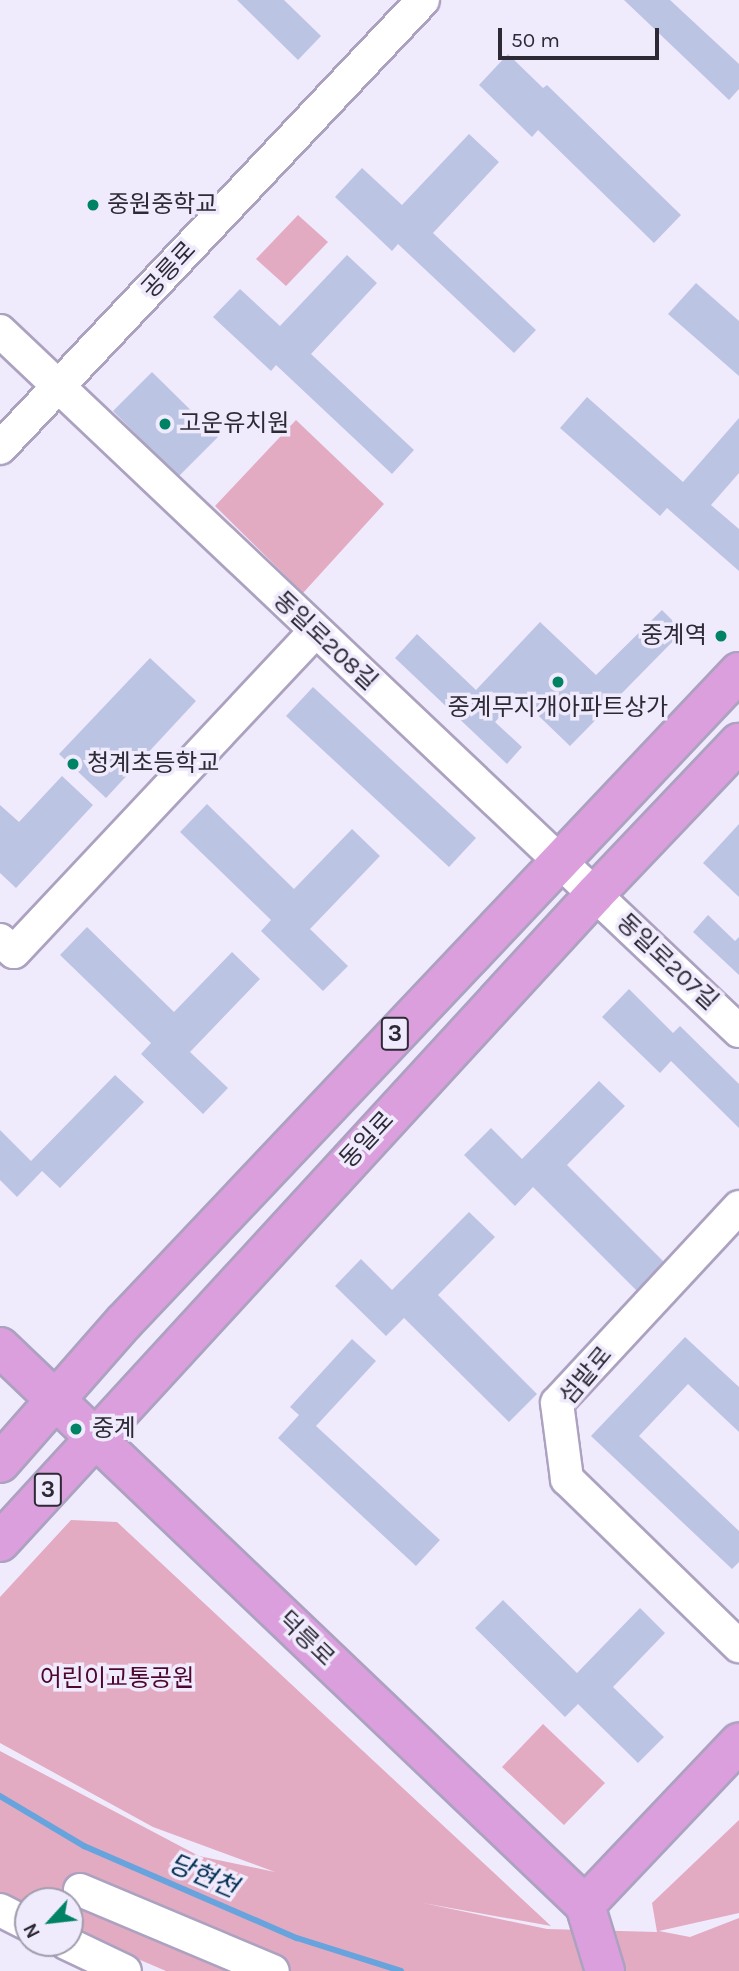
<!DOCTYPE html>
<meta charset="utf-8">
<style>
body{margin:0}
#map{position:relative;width:739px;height:1971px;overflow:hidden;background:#f0eafd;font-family:Karla,"Noto Sans KR",sans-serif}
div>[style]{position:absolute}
.green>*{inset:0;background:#e2abc2}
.stream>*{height:6px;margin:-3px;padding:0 3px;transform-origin:3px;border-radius:3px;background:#67a3dc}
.building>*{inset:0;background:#bcc4e3}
.roads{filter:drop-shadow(2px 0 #aca2c0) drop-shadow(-2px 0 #aca2c0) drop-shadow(0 2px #aca2c0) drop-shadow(0 -2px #aca2c0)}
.minor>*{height:32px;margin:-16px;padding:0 16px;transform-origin:16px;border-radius:16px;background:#fff}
.major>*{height:38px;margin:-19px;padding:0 19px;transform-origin:19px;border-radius:19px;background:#da9fdc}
.dots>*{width:19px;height:19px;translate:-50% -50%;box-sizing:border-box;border:4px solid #f0eafd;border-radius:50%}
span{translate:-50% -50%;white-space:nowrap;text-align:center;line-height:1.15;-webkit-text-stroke:7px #f0eafd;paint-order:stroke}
.shield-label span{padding:2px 5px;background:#f0eafd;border:2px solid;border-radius:5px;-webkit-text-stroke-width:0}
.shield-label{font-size:23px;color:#2d2935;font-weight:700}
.poi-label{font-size:24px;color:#2d2935}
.left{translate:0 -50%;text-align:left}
.right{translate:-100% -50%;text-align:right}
.street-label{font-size:24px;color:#2d2935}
.park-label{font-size:24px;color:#4d062e}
.water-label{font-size:26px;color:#002e52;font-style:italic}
.north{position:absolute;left:14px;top:1887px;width:70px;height:70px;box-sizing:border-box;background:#f0eafd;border:2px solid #a29dad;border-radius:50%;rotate:243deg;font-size:19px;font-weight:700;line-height:28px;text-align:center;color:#2d2935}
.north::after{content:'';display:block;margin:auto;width:24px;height:32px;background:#008365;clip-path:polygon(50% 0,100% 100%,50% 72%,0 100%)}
.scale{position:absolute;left:498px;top:28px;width:161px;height:32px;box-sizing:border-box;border:4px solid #2d2935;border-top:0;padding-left:9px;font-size:21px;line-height:24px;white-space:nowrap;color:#2d2935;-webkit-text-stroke:5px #f0eafd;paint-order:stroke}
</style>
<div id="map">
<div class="green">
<div style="clip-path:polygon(298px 215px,328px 242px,286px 286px,256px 259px)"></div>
<div style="clip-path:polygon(296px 420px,384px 504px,303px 593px,215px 506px)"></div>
<div style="clip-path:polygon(71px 1520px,117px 1522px,551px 1926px,423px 1903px,547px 1929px,657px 1932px,652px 1903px,739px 1820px,739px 1913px,659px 1931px,690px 1937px,739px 1918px,739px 1971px,166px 1971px,70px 1930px,70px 1901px,28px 1901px,28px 1909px,0 1894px,0 1751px,199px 1856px,275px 1872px,153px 1827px,0 1743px,0 1597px)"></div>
<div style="clip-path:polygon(543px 1724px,605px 1783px,564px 1825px,502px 1767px)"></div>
</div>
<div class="stream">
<div style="left:0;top:1796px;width:98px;rotate:30.8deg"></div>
<div style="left:84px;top:1846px;width:232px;rotate:23.4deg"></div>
<div style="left:297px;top:1938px;width:109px;rotate:17.6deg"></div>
</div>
<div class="building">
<div style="clip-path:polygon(237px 0,284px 0,321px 36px,298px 60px)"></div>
<div style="clip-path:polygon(624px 0,670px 0,739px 64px,739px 89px,729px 100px)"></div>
<div style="clip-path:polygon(508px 54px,543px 88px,547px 85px,681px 215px,654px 243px,538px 130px,532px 137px,479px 85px)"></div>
<div style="clip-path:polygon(469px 134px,499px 162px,433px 233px,536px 330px,514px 353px,398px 244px,392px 251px,335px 197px,362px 168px,402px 205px)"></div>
<div style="clip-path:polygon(347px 255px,377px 283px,311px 354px,414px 450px,392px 474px,276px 365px,271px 371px,213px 317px,240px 289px,280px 326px)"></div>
<div style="clip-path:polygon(696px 283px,739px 321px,739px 376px,668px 314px)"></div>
<div style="clip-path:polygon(152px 372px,218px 437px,178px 477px,113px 411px)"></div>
<div style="clip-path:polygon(587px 397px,683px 482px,739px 418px,739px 473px,711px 505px,739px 529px,739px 571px,667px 508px,660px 516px,560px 428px)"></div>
<div style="clip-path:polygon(662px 610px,683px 631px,570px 746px,519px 697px,495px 722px,522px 747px,507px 764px,395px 658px,417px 634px,476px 690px,540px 622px,596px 675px)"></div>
<div style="clip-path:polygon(150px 658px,196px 701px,106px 798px,59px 754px)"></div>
<div style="clip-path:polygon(313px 687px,476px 838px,449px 867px,286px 716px)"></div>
<div style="clip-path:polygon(62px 776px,93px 805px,16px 888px,0 873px,0 805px,19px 822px)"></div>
<div style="clip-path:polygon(207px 804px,294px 889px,352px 829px,380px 856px,310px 929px,348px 966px,323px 991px,261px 931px,271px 920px,180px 832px)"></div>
<div style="clip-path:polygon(739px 824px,739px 897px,703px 863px)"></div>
<div style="clip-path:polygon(708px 915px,735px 941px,739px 937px,739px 975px,693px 932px)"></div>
<div style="clip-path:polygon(87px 927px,174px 1012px,232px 952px,260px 979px,190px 1052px,228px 1088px,203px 1114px,141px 1054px,151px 1043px,60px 955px)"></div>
<div style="clip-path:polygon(629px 989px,673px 1033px,680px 1026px,739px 1084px,739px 1128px,671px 1061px,660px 1073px,602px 1017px)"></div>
<div style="clip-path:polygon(115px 1075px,144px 1102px,60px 1188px,42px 1171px,17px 1197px,0 1180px,0 1130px,31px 1161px)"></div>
<div style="clip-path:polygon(599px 1081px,625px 1106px,567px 1165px,666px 1264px,638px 1292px,533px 1187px,515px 1206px,464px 1155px,491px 1128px,522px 1159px)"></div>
<div style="clip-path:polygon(469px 1212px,495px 1237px,438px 1295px,537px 1394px,509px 1422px,404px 1318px,386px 1336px,335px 1286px,361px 1259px,392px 1290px)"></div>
<div style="clip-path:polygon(685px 1337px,739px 1387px,739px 1432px,688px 1384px,639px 1436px,739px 1531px,739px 1562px,732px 1569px,591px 1436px)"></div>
<div style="clip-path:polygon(352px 1339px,376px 1361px,316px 1426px,440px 1540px,416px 1566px,278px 1438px,299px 1415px,290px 1407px)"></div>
<div style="clip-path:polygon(503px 1600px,577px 1673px,640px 1608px,665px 1633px,613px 1687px,664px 1737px,638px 1763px,578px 1704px,565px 1717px,475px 1628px)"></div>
</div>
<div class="roads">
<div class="minor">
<div style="left:0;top:331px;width:1018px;rotate:43.45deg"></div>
<div style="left:0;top:448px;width:616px;rotate:-46.64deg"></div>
<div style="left:0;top:940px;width:18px;rotate:41deg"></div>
<div style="left:14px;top:952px;width:439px;rotate:-46.8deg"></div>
<div style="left:739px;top:1207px;width:267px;rotate:132.9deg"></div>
<div style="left:557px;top:1403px;width:77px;rotate:82.5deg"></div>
<div style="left:567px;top:1479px;width:240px;rotate:44.2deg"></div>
<div style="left:80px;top:1890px;width:209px;rotate:22.8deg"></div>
<div style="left:0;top:1910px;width:31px;rotate:27deg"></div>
<div style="left:66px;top:1943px;width:65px;rotate:25.4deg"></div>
</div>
<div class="major">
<div style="left:0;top:1347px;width:808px;rotate:43.65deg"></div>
<div style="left:585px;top:1905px;width:69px;rotate:73.1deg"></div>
<div style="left:0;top:1463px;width:188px;rotate:-48.7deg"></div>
<div style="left:124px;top:1322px;width:895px;rotate:-46.58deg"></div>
<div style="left:0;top:1542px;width:880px;rotate:-47.44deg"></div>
<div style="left:595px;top:894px;width:209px;rotate:-46.4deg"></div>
<div style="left:585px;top:1905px;width:224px;rotate:-46.5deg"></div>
</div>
</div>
<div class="dots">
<div style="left:93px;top:205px;background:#008365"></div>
<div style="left:165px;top:424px;background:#008365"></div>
<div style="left:721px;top:636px;background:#008365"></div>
<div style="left:558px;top:682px;background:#008365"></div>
<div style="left:73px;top:764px;background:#008365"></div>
<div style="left:76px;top:1429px;background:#008365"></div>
</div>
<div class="shield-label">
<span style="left:395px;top:1034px">3</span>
<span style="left:48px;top:1490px">3</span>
</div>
<div class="poi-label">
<span class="left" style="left:107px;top:205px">중원중학교</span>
<span class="left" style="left:179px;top:424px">고운유치원</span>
<span class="right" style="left:707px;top:636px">중계역</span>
<span style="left:558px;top:708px">중계무지개아파트상가</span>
<span class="left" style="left:87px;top:764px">청계초등학교</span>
<span class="left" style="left:92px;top:1429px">중계</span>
</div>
<div class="street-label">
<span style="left:169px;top:270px;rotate:-47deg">공릉로</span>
<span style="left:325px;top:641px;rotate:43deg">동일로208길</span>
<span style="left:667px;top:962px;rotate:43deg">동일로207길</span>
<span style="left:367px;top:1140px;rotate:-47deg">동일로</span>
<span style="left:586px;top:1376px;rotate:-50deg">섬밭로</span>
<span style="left:306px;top:1639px;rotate:44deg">덕릉로</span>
</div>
<div class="park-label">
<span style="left:117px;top:1679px">어린이교통공원</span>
</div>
<div class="water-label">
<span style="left:203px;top:1876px;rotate:23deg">당현천</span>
</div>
<div class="north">N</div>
<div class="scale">50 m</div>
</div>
